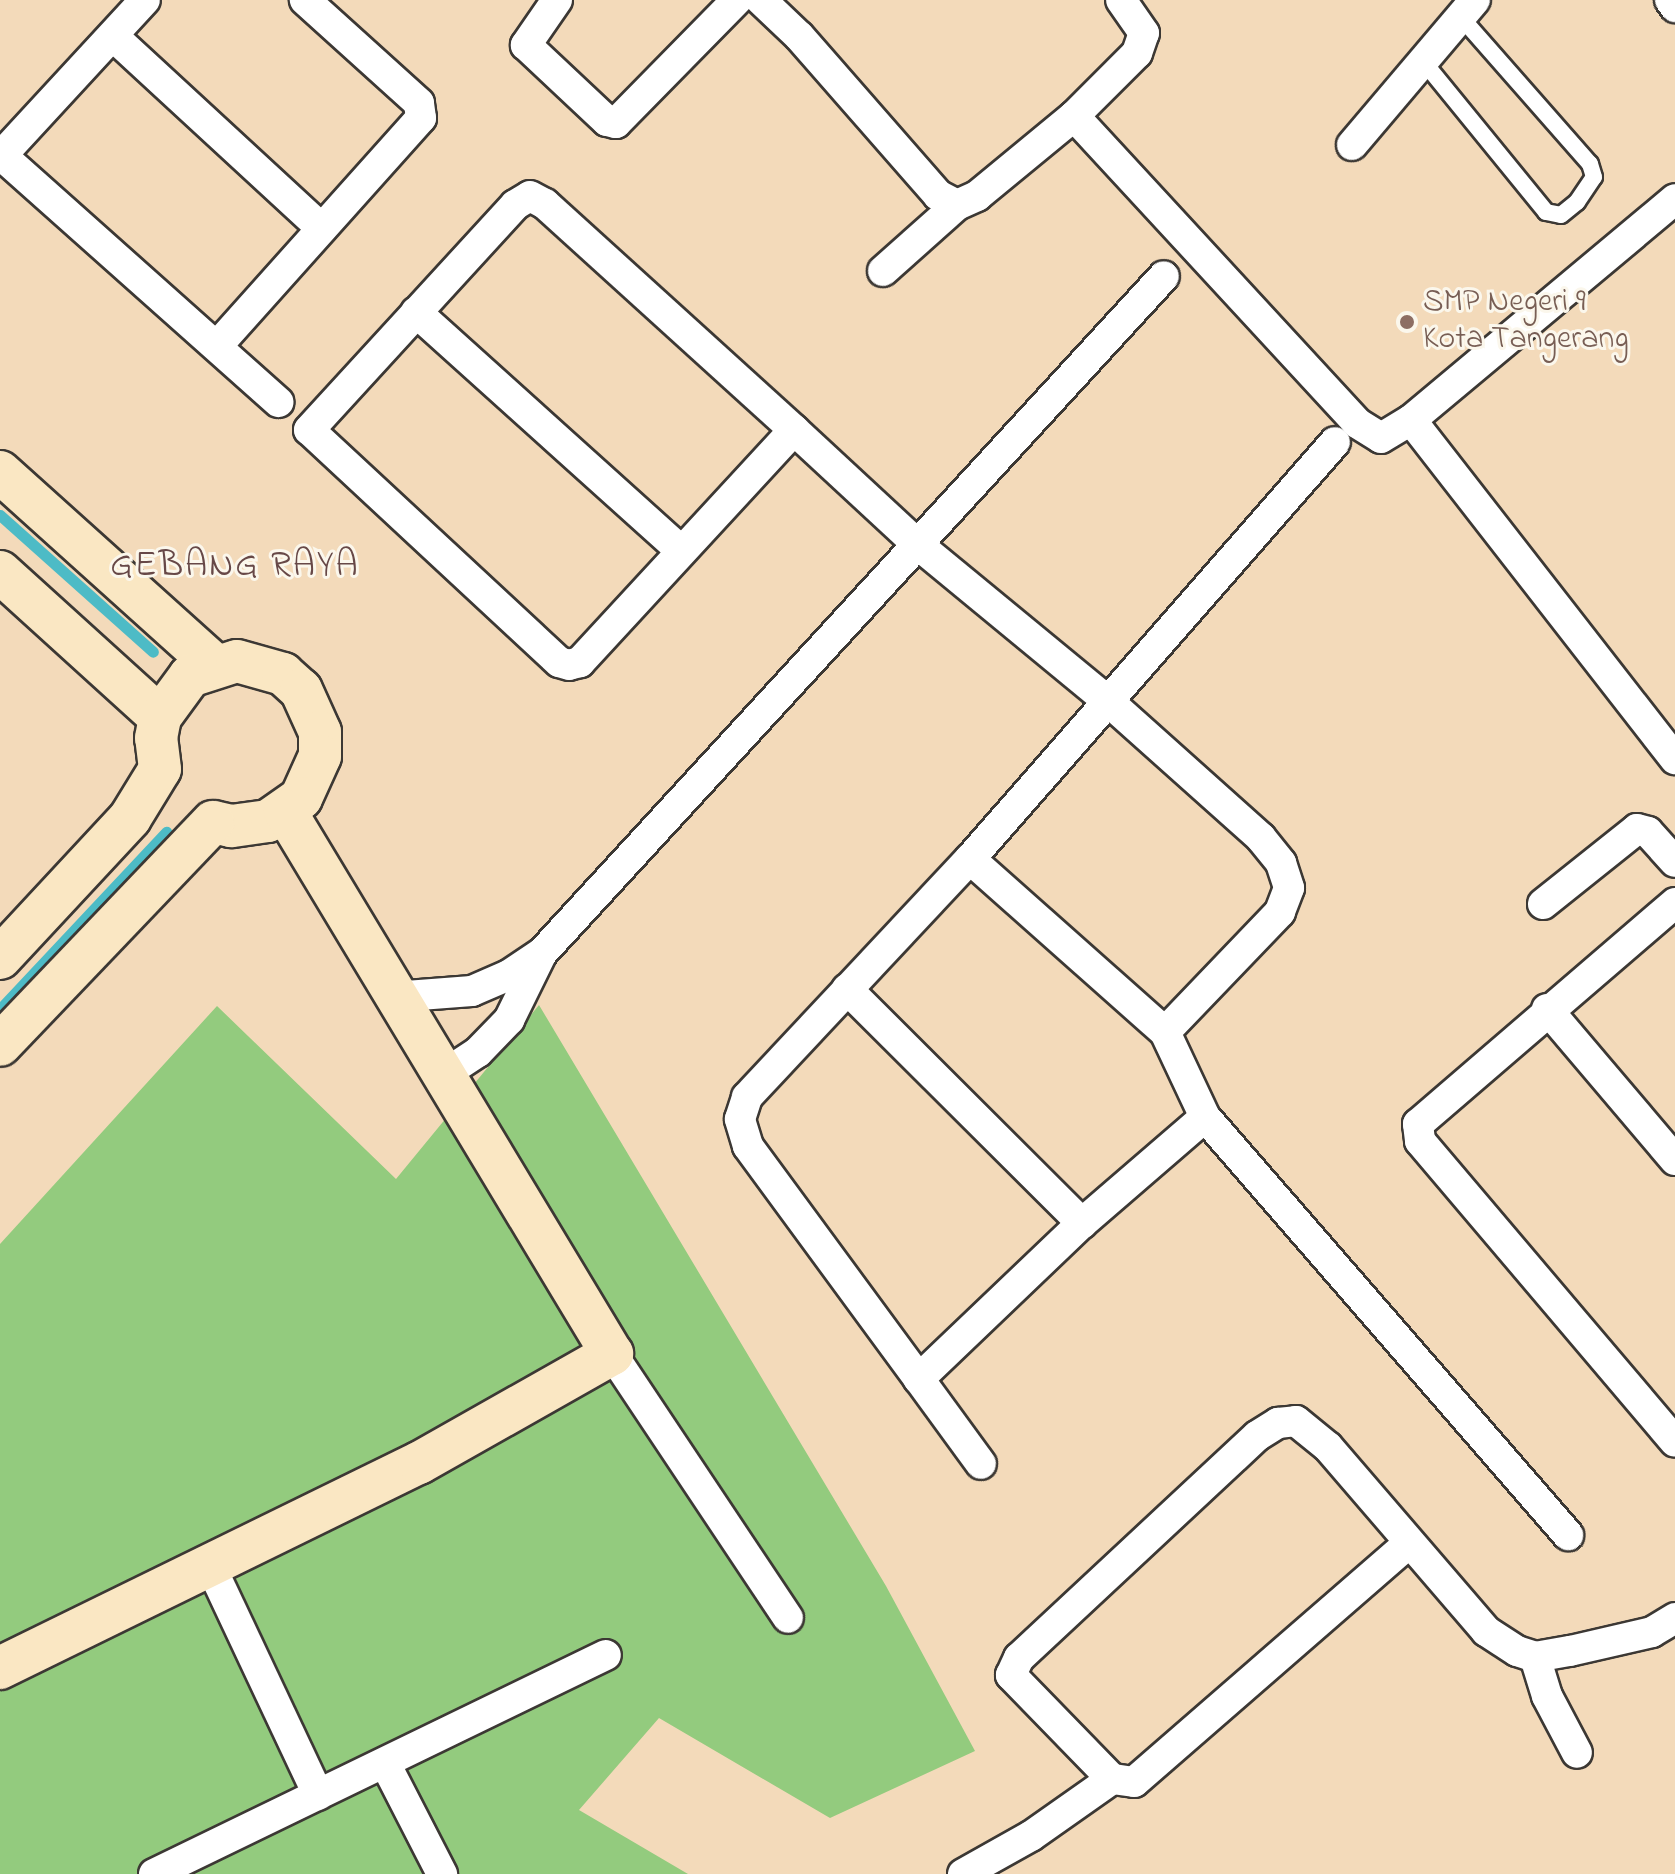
<!DOCTYPE html>
<style>
body{margin:0}
#map{position:relative;width:1675px;height:1874px;overflow:hidden;background:#f3daba;font-family:"Indie Flower",sans-serif}
div>[style]{position:absolute}
.green>*{inset:0;background:#93cb7e}
.stream>*{height:11px;margin:-5.5px;padding:0 5.5px;transform-origin:5.5px;border-radius:5.5px;background:#4dbbc6}
.roads{filter:drop-shadow(2px 0 #3c3834) drop-shadow(-2px 0 #3c3834) drop-shadow(0 2px #3c3834) drop-shadow(0 -2px #3c3834)}
.lane>*{height:16px;margin:-8px;padding:0 8px;transform-origin:8px;border-radius:8px;background:#fff}
.street>*{height:30px;margin:-15px;padding:0 15px;transform-origin:15px;border-radius:15px;background:#fff}
.secondary>*{height:42px;margin:-21px;padding:0 21px;transform-origin:21px;border-radius:21px;background:#fae7c3}
.dots>*{width:22px;height:22px;translate:-50% -50%;box-sizing:border-box;border:4px solid #fbf7ec;border-radius:50%}
span{translate:-50% -50%;white-space:nowrap;text-align:center;line-height:1.15;-webkit-text-stroke:6px #fbf7ec;paint-order:stroke}
.education-label{font-size:32px;color:#785e54}
.left{translate:0 -50%;text-align:left}
.quarter-label{font-size:36px;color:#674847;letter-spacing:2px}
</style>
<div id="map">
<div class="green">
<div style="clip-path:polygon(539px 1005px,886px 1586px,975px 1751px,830px 1818px,659px 1718px,579px 1810px,688px 1874px,0 1874px,0 1244px,217px 1006px,396px 1179px)"></div>
</div>
<div class="stream">
<div style="left:0;top:515px;width:205px;rotate:41.8deg"></div>
<div style="left:0;top:1009px;width:243px;rotate:-46.8deg"></div>
</div>
<div class="roads">
<div class="lane">
<div style="left:1423px;top:61px;width:195px;rotate:50.8deg"></div>
<div style="left:1546px;top:212px;width:15px;rotate:11deg"></div>
<div style="left:1561px;top:215px;width:21px;rotate:-39deg"></div>
<div style="left:1577px;top:202px;width:30px;rotate:-56deg"></div>
<div style="left:1594px;top:177px;width:14px;rotate:-107deg"></div>
<div style="left:1590px;top:164px;width:196px;rotate:-131.3deg"></div>
</div>
<div class="street">
<div style="left:557px;top:0;width:55px;rotate:124.6deg"></div>
<div style="left:526px;top:45px;width:111px;rotate:43.2deg"></div>
<div style="left:607px;top:121px;width:9px;rotate:13deg"></div>
<div style="left:616px;top:123px;width:173px;rotate:-45.5deg"></div>
<div style="left:761px;top:0;width:52px;rotate:43.5deg"></div>
<div style="left:799px;top:36px;width:211px;rotate:48.8deg"></div>
<div style="left:938px;top:195px;width:21px;rotate:28deg"></div>
<div style="left:957px;top:205px;width:22px;rotate:-24deg"></div>
<div style="left:977px;top:196px;width:126px;rotate:-39.5deg"></div>
<div style="left:1074px;top:116px;width:89px;rotate:-45deg"></div>
<div style="left:1137px;top:53px;width:21px;rotate:-71deg"></div>
<div style="left:1144px;top:33px;width:40px;rotate:-124.9deg"></div>
<div style="left:1670px;top:0;width:9px;rotate:54deg"></div>
<div style="left:113px;top:36px;width:284px;rotate:42.7deg"></div>
<div style="left:1074px;top:116px;width:418px;rotate:47.3deg"></div>
<div style="left:1357px;top:423px;width:28px;rotate:32deg"></div>
<div style="left:1381px;top:438px;width:35px;rotate:-31deg"></div>
<div style="left:1411px;top:420px;width:430px;rotate:52.1deg"></div>
<div style="left:1352px;top:145px;width:190px;rotate:-49.7deg"></div>
<div style="left:0;top:154px;width:373px;rotate:41.7deg"></div>
<div style="left:1px;top:156px;width:212px;rotate:-47.3deg"></div>
<div style="left:883px;top:271px;width:99px;rotate:-41.7deg"></div>
<div style="left:416px;top:312px;width:357px;rotate:42deg"></div>
<div style="left:217px;top:346px;width:306px;rotate:-48.2deg"></div>
<div style="left:421px;top:118px;width:15px;rotate:-98deg"></div>
<div style="left:419px;top:103px;width:154px;rotate:-137.9deg"></div>
<div style="left:1411px;top:420px;width:344px;rotate:-39.9deg"></div>
<div style="left:794px;top:430px;width:316px;rotate:132.7deg"></div>
<div style="left:580px;top:662px;width:11px;rotate:165deg"></div>
<div style="left:569px;top:665px;width:10px;rotate:-163deg"></div>
<div style="left:559px;top:662px;width:341px;rotate:-137.1deg"></div>
<div style="left:309px;top:430px;width:305px;rotate:-47.5deg"></div>
<div style="left:515px;top:205px;width:17px;rotate:-31deg"></div>
<div style="left:530px;top:196px;width:17px;rotate:28deg"></div>
<div style="left:545px;top:204px;width:336px;rotate:42.2deg"></div>
<div style="left:794px;top:430px;width:166px;rotate:42.8deg"></div>
<div style="left:916px;top:543px;width:249px;rotate:39.5deg"></div>
<div style="left:1108px;top:701px;width:205px;rotate:41.8deg"></div>
<div style="left:1261px;top:838px;width:32px;rotate:51deg"></div>
<div style="left:1281px;top:863px;width:26px;rotate:72deg"></div>
<div style="left:1289px;top:888px;width:26px;rotate:111deg"></div>
<div style="left:1280px;top:912px;width:166px;rotate:133.8deg"></div>
<div style="left:1165px;top:1032px;width:94px;rotate:64.8deg"></div>
<div style="left:1205px;top:1117px;width:554px;rotate:49.03deg"></div>
<div style="left:970px;top:859px;width:261px;rotate:41.6deg"></div>
<div style="left:1675px;top:903px;width:339px;rotate:139.3deg"></div>
<div style="left:1418px;top:1124px;width:17px;rotate:83deg"></div>
<div style="left:1420px;top:1141px;width:394px;rotate:49.7deg"></div>
<div style="left:1543px;top:904px;width:120px;rotate:-38.6deg"></div>
<div style="left:1637px;top:829px;width:11px;rotate:15deg"></div>
<div style="left:1648px;top:832px;width:40px;rotate:48deg"></div>
<div style="left:847px;top:989px;width:332px;rotate:44.9deg"></div>
<div style="left:393px;top:997px;width:79px;rotate:-4.3deg"></div>
<div style="left:472px;top:991px;width:40px;rotate:-23.4deg"></div>
<div style="left:509px;top:975px;width:40px;rotate:-34deg"></div>
<div style="left:542px;top:953px;width:919px;rotate:-47.42deg"></div>
<div style="left:1547px;top:1009px;width:198px;rotate:49.7deg"></div>
<div style="left:440px;top:1077px;width:45px;rotate:-33.3deg"></div>
<div style="left:478px;top:1052px;width:45px;rotate:-45.9deg"></div>
<div style="left:509px;top:1020px;width:75px;rotate:-63.8deg"></div>
<div style="left:1205px;top:1117px;width:162px;rotate:139.2deg"></div>
<div style="left:1082px;top:1223px;width:226px;rotate:136.3deg"></div>
<div style="left:919px;top:1379px;width:289px;rotate:-126.3deg"></div>
<div style="left:748px;top:1146px;width:28px;rotate:-107deg"></div>
<div style="left:740px;top:1119px;width:23px;rotate:-72deg"></div>
<div style="left:747px;top:1097px;width:326px;rotate:-46.9deg"></div>
<div style="left:970px;top:859px;width:554px;rotate:-48.8deg"></div>
<div style="left:612px;top:1354px;width:317px;rotate:56.3deg"></div>
<div style="left:919px;top:1379px;width:105px;rotate:53.9deg"></div>
<div style="left:1409px;top:1543px;width:364px;rotate:139deg"></div>
<div style="left:1134px;top:1782px;width:22px;rotate:-172deg"></div>
<div style="left:1112px;top:1779px;width:145px;rotate:-134.2deg"></div>
<div style="left:1011px;top:1675px;width:19px;rotate:-65deg"></div>
<div style="left:1019px;top:1658px;width:325px;rotate:-43deg"></div>
<div style="left:1257px;top:1436px;width:25px;rotate:-32deg"></div>
<div style="left:1278px;top:1423px;width:18px;rotate:-6deg"></div>
<div style="left:1296px;top:1421px;width:41px;rotate:39.1deg"></div>
<div style="left:1328px;top:1447px;width:243px;rotate:49.3deg"></div>
<div style="left:1486px;top:1631px;width:37px;rotate:33deg"></div>
<div style="left:1517px;top:1651px;width:19px;rotate:18deg"></div>
<div style="left:1535px;top:1657px;width:36px;rotate:-10deg"></div>
<div style="left:1570px;top:1651px;width:84px;rotate:-13deg"></div>
<div style="left:1652px;top:1632px;width:27px;rotate:-31deg"></div>
<div style="left:210px;top:1565px;width:254px;rotate:64.8deg"></div>
<div style="left:1535px;top:1657px;width:41px;rotate:72.9deg"></div>
<div style="left:1547px;top:1696px;width:64px;rotate:62.2deg"></div>
<div style="left:385px;top:1763px;width:125px;rotate:62.8deg"></div>
<div style="left:154px;top:1874px;width:502px;rotate:-25.85deg"></div>
<div style="left:963px;top:1874px;width:78px;rotate:-29.2deg"></div>
<div style="left:1031px;top:1836px;width:99px;rotate:-35.1deg"></div>
</div>
<div class="secondary">
<div style="left:0;top:472px;width:288px;rotate:42deg"></div>
<div style="left:0;top:572px;width:216px;rotate:42.2deg"></div>
<div style="left:0;top:958px;width:191px;rotate:-47.1deg"></div>
<div style="left:130px;top:818px;width:57px;rotate:-58.5deg"></div>
<div style="left:160px;top:769px;width:31px;rotate:-97deg"></div>
<div style="left:156px;top:738px;width:21px;rotate:-79deg"></div>
<div style="left:160px;top:717px;width:51px;rotate:-53.8deg"></div>
<div style="left:190px;top:676px;width:49px;rotate:-17.7deg"></div>
<div style="left:237px;top:661px;width:48px;rotate:15.8deg"></div>
<div style="left:283px;top:674px;width:24px;rotate:42deg"></div>
<div style="left:301px;top:690px;width:46px;rotate:65.7deg"></div>
<div style="left:320px;top:732px;width:24px;rotate:90deg"></div>
<div style="left:320px;top:756px;width:46px;rotate:114.3deg"></div>
<div style="left:301px;top:798px;width:40px;rotate:145.1deg"></div>
<div style="left:268px;top:821px;width:37px;rotate:172deg"></div>
<div style="left:231px;top:826px;width:18px;rotate:-167deg"></div>
<div style="left:213px;top:822px;width:308px;rotate:133.7deg"></div>
<div style="left:0;top:1668px;width:466px;rotate:-26.1deg"></div>
<div style="left:419px;top:1463px;width:222px;rotate:-29.5deg"></div>
<div style="left:612px;top:1354px;width:634px;rotate:-121.06deg"></div>
</div>
</div>
<div class="dots">
<div style="left:1407px;top:322px;background:#8d6e63"></div>
</div>
<div class="education-label">
<span class="left" style="left:1423px;top:322px">SMP Negeri 9<br>Kota Tangerang</span>
</div>
<div class="quarter-label">
<span style="left:235px;top:567px">GEBANG RAYA</span>
</div>
</div>
